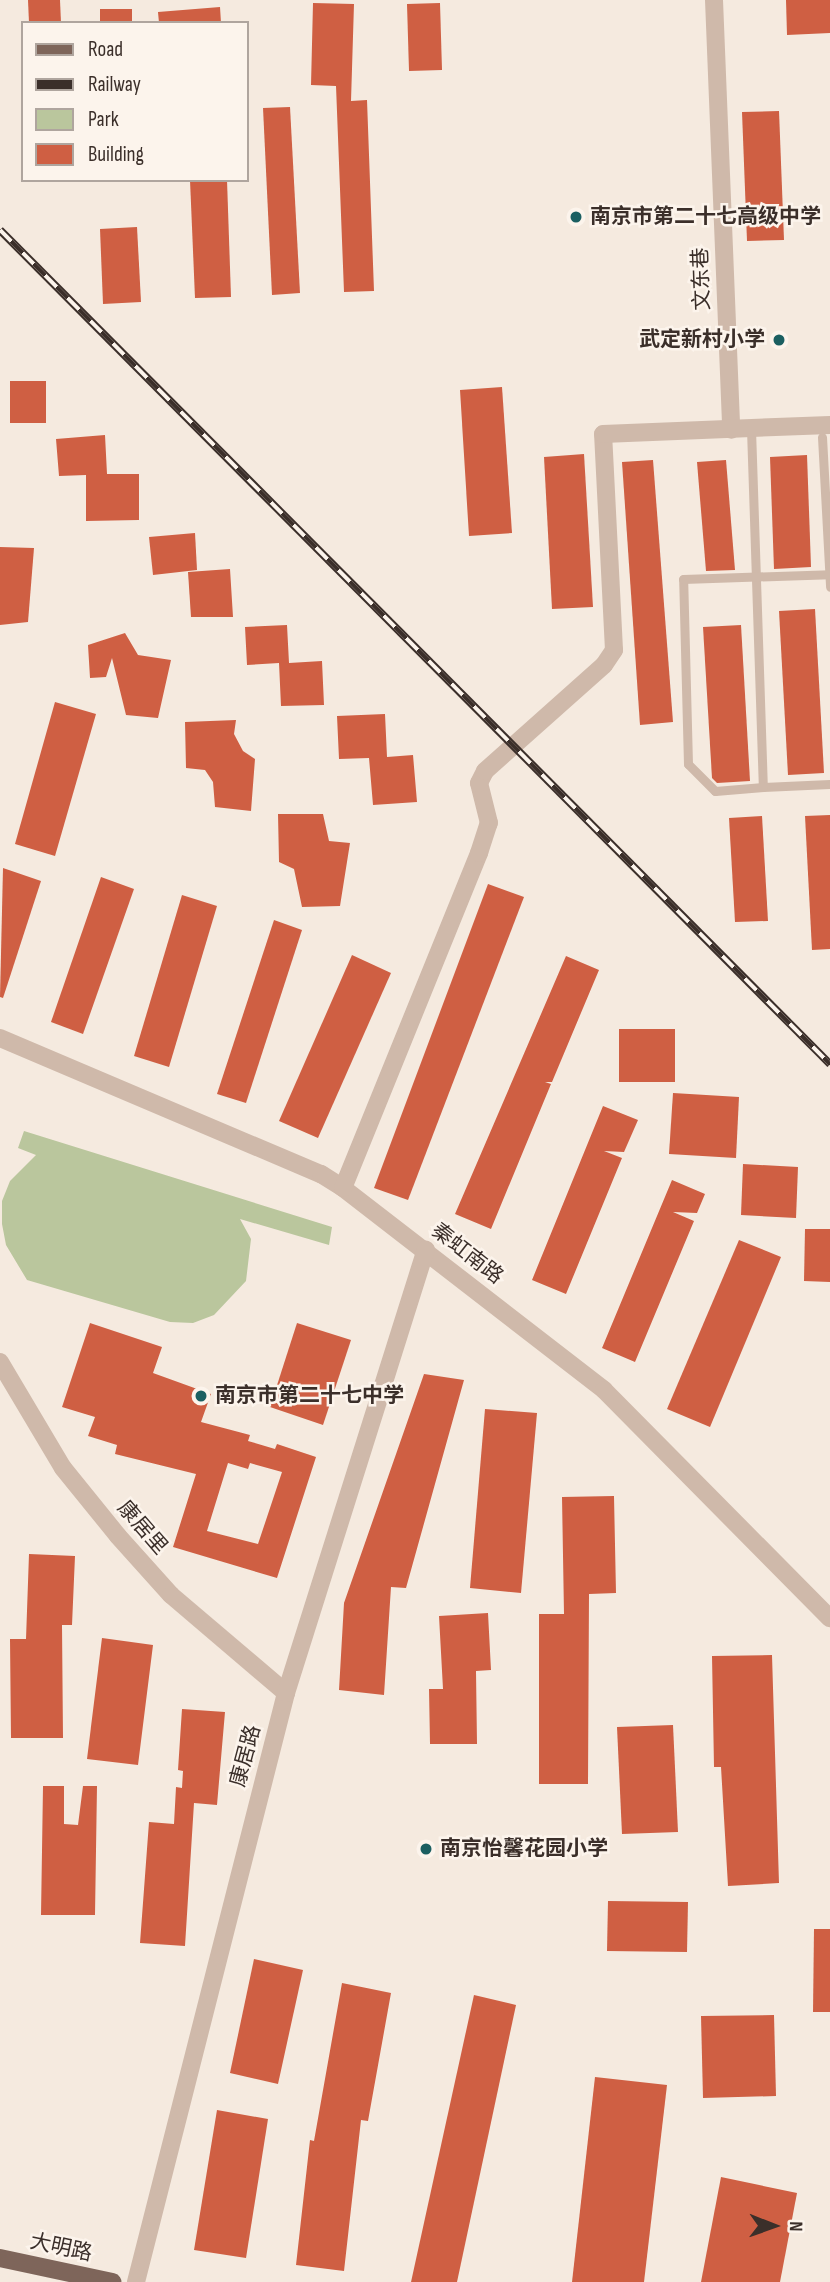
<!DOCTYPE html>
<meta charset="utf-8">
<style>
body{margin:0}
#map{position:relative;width:830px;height:2282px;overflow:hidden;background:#f5eadf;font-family:"Sofia Sans Condensed","Noto Sans SC",sans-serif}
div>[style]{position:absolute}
.green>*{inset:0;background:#bac69d}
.building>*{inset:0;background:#cf5f43}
.service>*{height:9px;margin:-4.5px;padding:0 4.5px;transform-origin:4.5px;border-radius:4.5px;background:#cfb9aa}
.minor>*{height:18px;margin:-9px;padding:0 9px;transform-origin:9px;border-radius:9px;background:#cfb9aa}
.primary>*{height:18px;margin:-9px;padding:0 9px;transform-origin:9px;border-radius:9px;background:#7e655a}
.rail>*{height:8px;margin-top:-4px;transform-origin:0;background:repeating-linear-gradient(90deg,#fcf4ec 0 16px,#3b2f2a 0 32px);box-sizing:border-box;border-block:2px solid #3b2f2a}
.dots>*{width:19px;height:19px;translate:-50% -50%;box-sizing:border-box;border:4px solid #fcf4ec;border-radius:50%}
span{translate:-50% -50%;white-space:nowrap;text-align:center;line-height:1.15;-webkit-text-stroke:5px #fcf4ec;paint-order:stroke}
.poi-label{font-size:21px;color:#3b2f2a;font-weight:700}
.left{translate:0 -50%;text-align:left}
.right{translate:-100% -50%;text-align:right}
.street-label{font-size:21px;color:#3b2f2a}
.legend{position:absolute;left:21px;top:21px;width:228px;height:161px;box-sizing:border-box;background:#fcf4ec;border:2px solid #afa59e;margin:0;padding:9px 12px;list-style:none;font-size:21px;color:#3b2f2a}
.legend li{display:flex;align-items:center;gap:14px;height:35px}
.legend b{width:35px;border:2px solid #afa59e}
.north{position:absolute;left:739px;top:2191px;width:70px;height:70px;-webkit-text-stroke:5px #fcf4ec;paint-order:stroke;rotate:91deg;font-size:19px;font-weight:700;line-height:28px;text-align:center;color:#3b2f2a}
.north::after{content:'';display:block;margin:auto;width:24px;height:32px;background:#3b2f2a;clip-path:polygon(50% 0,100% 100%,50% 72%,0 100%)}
</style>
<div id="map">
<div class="green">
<div style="clip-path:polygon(24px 1131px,332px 1227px,329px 1245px,240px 1219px,251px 1239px,246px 1281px,214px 1315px,193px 1323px,170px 1322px,27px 1280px,6px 1245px,2px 1224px,2px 1201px,10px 1181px,36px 1155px,18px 1148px)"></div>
</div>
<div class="building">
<div style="clip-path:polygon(28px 0,60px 0,61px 23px,29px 23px)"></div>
<div style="clip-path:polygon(786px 0,830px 0,830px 33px,787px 35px)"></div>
<div style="clip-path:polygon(313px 3px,354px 4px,351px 101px,367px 100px,374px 291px,344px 292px,336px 86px,311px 85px)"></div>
<div style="clip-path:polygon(440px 3px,442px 70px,409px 71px,407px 4px)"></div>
<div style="clip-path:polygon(220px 7px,221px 23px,159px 23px,158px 12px)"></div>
<div style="clip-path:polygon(100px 9px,132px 9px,132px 23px,100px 23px)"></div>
<div style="clip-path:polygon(290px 107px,300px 293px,272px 295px,263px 108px)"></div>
<div style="clip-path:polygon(779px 111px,784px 240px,747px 241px,742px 112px)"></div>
<div style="clip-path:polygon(190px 180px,227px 180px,231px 297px,195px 298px)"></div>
<div style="clip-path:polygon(137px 227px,141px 302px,103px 304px,100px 229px)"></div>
<div style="clip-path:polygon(10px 381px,46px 381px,46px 423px,10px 423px)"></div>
<div style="clip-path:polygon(502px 387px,512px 533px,469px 536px,460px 390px)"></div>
<div style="clip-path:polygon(105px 435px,107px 474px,139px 474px,139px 520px,86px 521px,86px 475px,59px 476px,56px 439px)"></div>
<div style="clip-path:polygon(584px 454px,593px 607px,552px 609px,544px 457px)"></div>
<div style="clip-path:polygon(807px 455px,811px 567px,774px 569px,770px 457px)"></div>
<div style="clip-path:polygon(653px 460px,673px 722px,640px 725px,622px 462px)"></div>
<div style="clip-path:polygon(726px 460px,735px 570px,706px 571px,697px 462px)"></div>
<div style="clip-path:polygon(195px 533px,197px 570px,153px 575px,149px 537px)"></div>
<div style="clip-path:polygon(0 547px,34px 548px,28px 622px,0 625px)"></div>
<div style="clip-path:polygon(230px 569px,233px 617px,191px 617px,188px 572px)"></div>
<div style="clip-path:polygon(815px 609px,824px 773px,788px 775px,779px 611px)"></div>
<div style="clip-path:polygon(287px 625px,289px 663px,322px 661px,324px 705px,281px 706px,279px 663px,247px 665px,245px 627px)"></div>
<div style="clip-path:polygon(741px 625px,750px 781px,717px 783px,712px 778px,703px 627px)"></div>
<div style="clip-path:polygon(125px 633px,138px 655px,171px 660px,158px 718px,126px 715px,112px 658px,106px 677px,90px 678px,88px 645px)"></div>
<div style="clip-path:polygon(55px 702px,96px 714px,55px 856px,15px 844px)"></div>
<div style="clip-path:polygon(385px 714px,387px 757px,413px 755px,417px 802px,373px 805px,369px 758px,339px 759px,337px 716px)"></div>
<div style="clip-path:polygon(236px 720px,234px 734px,243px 751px,255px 759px,251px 811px,215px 807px,213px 782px,205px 770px,186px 768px,185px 722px)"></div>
<div style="clip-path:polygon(278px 814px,323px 814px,329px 841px,350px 843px,340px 906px,302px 907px,294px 869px,279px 862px)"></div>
<div style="clip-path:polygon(830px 815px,830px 949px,812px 950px,805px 816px)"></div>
<div style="clip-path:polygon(762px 816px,768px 921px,735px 922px,729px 818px)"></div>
<div style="clip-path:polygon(3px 868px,41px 881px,3px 998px,0 997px)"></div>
<div style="clip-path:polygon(101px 877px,134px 889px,83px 1034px,51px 1022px)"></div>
<div style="clip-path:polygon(488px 884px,524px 897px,408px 1200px,374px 1188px)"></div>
<div style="clip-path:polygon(182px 895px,217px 906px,169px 1067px,134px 1056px)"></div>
<div style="clip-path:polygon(274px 920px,302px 930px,246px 1103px,217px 1094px)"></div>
<div style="clip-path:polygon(352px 955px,391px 973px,318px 1138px,279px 1121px)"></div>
<div style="clip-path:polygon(566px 956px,599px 970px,552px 1082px,545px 1082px,551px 1084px,491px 1229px,455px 1214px)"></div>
<div style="clip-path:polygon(619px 1029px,675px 1029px,675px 1082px,619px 1082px)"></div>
<div style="clip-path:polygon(673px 1093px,739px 1097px,736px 1158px,669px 1154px)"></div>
<div style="clip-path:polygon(603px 1106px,638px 1120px,624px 1152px,604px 1151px,622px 1158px,566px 1294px,532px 1280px)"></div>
<div style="clip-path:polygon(743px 1164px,798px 1167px,796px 1218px,741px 1215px)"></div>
<div style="clip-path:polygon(672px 1180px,705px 1194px,697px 1213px,673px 1212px,694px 1221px,635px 1362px,602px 1348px)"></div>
<div style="clip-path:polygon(805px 1229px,830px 1229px,830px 1282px,804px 1281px)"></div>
<div style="clip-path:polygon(739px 1240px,781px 1257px,710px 1427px,667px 1409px)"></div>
<div style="clip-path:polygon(evenodd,90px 1323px,162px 1347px,153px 1373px,211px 1394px,201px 1422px,250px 1435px,248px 1441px,275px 1449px,277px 1444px,316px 1457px,277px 1578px,173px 1547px,196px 1474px,115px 1454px,117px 1445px,88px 1436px,95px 1417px,62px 1407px,90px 1323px,228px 1463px,248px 1469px,250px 1463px,282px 1472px,258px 1544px,207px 1531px,228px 1463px)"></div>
<div style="clip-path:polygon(297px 1323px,351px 1340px,323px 1425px,270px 1407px)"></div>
<div style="clip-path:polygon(424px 1374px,464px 1380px,406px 1588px,391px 1587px,384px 1695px,339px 1690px,344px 1603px)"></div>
<div style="clip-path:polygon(485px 1409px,537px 1413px,521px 1593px,470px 1588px)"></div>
<div style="clip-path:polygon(614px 1496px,616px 1593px,589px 1594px,588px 1784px,539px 1784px,539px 1614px,564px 1614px,562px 1497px)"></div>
<div style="clip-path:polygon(29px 1554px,75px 1556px,72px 1625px,62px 1625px,63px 1738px,11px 1738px,10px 1639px,26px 1639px)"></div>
<div style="clip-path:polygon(488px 1613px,491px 1670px,476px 1671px,477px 1744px,430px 1744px,429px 1689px,443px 1689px,439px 1616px)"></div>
<div style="clip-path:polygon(102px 1638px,153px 1645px,138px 1765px,87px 1759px)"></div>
<div style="clip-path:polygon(772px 1655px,779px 1883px,728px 1886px,721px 1767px,714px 1767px,712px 1656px)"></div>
<div style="clip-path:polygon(182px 1709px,225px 1712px,217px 1805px,194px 1803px,185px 1946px,140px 1943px,149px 1822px,174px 1824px,176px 1787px,182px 1788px,183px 1771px,178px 1770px)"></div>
<div style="clip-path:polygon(673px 1725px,678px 1832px,622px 1834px,617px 1727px)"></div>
<div style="clip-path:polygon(43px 1786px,64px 1786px,64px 1824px,78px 1825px,83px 1786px,97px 1786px,95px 1915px,41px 1915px)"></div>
<div style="clip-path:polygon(608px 1901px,688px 1902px,687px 1952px,607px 1951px)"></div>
<div style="clip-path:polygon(814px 1929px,830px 1929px,830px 2012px,813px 2012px)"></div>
<div style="clip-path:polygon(254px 1959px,303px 1970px,278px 2084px,230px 2073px)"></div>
<div style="clip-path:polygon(342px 1983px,391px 1993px,368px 2121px,361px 2120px,344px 2271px,296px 2265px,310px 2140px,314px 2141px)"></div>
<div style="clip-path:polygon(474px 1995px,516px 2005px,457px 2282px,411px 2282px)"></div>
<div style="clip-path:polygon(774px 2015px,776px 2096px,703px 2098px,701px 2016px)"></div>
<div style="clip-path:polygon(595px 2077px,667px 2085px,644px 2282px,572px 2282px)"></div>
<div style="clip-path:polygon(217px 2110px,268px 2119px,246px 2258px,194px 2250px)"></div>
<div style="clip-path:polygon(721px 2177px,797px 2193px,780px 2282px,701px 2282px)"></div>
</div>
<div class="service">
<div style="left:751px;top:429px;width:358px;rotate:88.1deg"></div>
<div style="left:763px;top:787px;width:67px;rotate:-2.6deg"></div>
<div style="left:822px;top:437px;width:150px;rotate:86.9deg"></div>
<div style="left:763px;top:787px;width:48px;rotate:175.2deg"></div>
<div style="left:715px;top:791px;width:38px;rotate:-135deg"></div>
<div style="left:688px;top:764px;width:185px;rotate:-91.5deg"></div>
<div style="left:683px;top:579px;width:147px;rotate:-1.9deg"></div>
</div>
<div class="minor">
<div style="left:714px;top:0;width:430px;rotate:87.7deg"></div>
<div style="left:0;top:1038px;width:349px;rotate:23deg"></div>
<div style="left:321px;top:1174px;width:26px;rotate:32deg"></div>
<div style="left:343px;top:1188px;width:330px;rotate:37.7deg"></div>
<div style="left:604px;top:1390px;width:321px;rotate:45.3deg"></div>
<div style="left:343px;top:1188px;width:362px;rotate:-67.9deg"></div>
<div style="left:479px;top:853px;width:32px;rotate:-72deg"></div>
<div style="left:489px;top:823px;width:41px;rotate:-104deg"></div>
<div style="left:479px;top:783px;width:13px;rotate:-63deg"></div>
<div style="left:485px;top:771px;width:159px;rotate:-41.7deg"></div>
<div style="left:604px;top:665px;width:18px;rotate:-56deg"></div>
<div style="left:614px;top:650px;width:216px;rotate:-92.9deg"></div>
<div style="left:603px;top:434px;width:227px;rotate:-2.3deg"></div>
<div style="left:0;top:1362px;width:123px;rotate:59.3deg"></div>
<div style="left:63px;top:1468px;width:87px;rotate:51deg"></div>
<div style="left:118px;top:1536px;width:79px;rotate:48.1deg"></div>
<div style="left:171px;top:1595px;width:151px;rotate:40.4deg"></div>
<div style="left:136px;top:2282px;width:608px;rotate:-75.71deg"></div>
<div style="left:286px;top:1693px;width:465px;rotate:-72.5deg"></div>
</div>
<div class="primary">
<div style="left:0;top:2258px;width:115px;rotate:12.1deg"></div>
</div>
<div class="rail">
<div style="left:0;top:230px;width:1177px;rotate:45.14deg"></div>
</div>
<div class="dots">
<div style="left:576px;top:217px;background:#1b5f61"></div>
<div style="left:779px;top:340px;background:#1b5f61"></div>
<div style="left:201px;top:1396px;background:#1b5f61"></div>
<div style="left:426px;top:1849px;background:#1b5f61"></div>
</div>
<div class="poi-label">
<span class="left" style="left:590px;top:217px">南京市第二十七高级中学</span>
<span class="right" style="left:765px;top:340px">武定新村小学</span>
<span class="left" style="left:215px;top:1396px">南京市第二十七中学</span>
<span class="left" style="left:440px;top:1849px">南京怡馨花园小学</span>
</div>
<div class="street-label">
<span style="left:702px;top:279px;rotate:-92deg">文东巷</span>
<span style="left:467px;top:1254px;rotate:38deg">秦虹南路</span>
<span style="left:142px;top:1528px;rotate:49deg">康居里</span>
<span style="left:246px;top:1756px;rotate:-75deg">康居路</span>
<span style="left:61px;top:2248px;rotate:12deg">大明路</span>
</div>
<ul class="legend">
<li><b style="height:9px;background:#7e655a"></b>Road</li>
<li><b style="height:9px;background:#3b2f2a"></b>Railway</li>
<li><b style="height:19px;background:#bac69d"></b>Park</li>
<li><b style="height:19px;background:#cf5f43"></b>Building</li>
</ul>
<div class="north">N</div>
</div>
